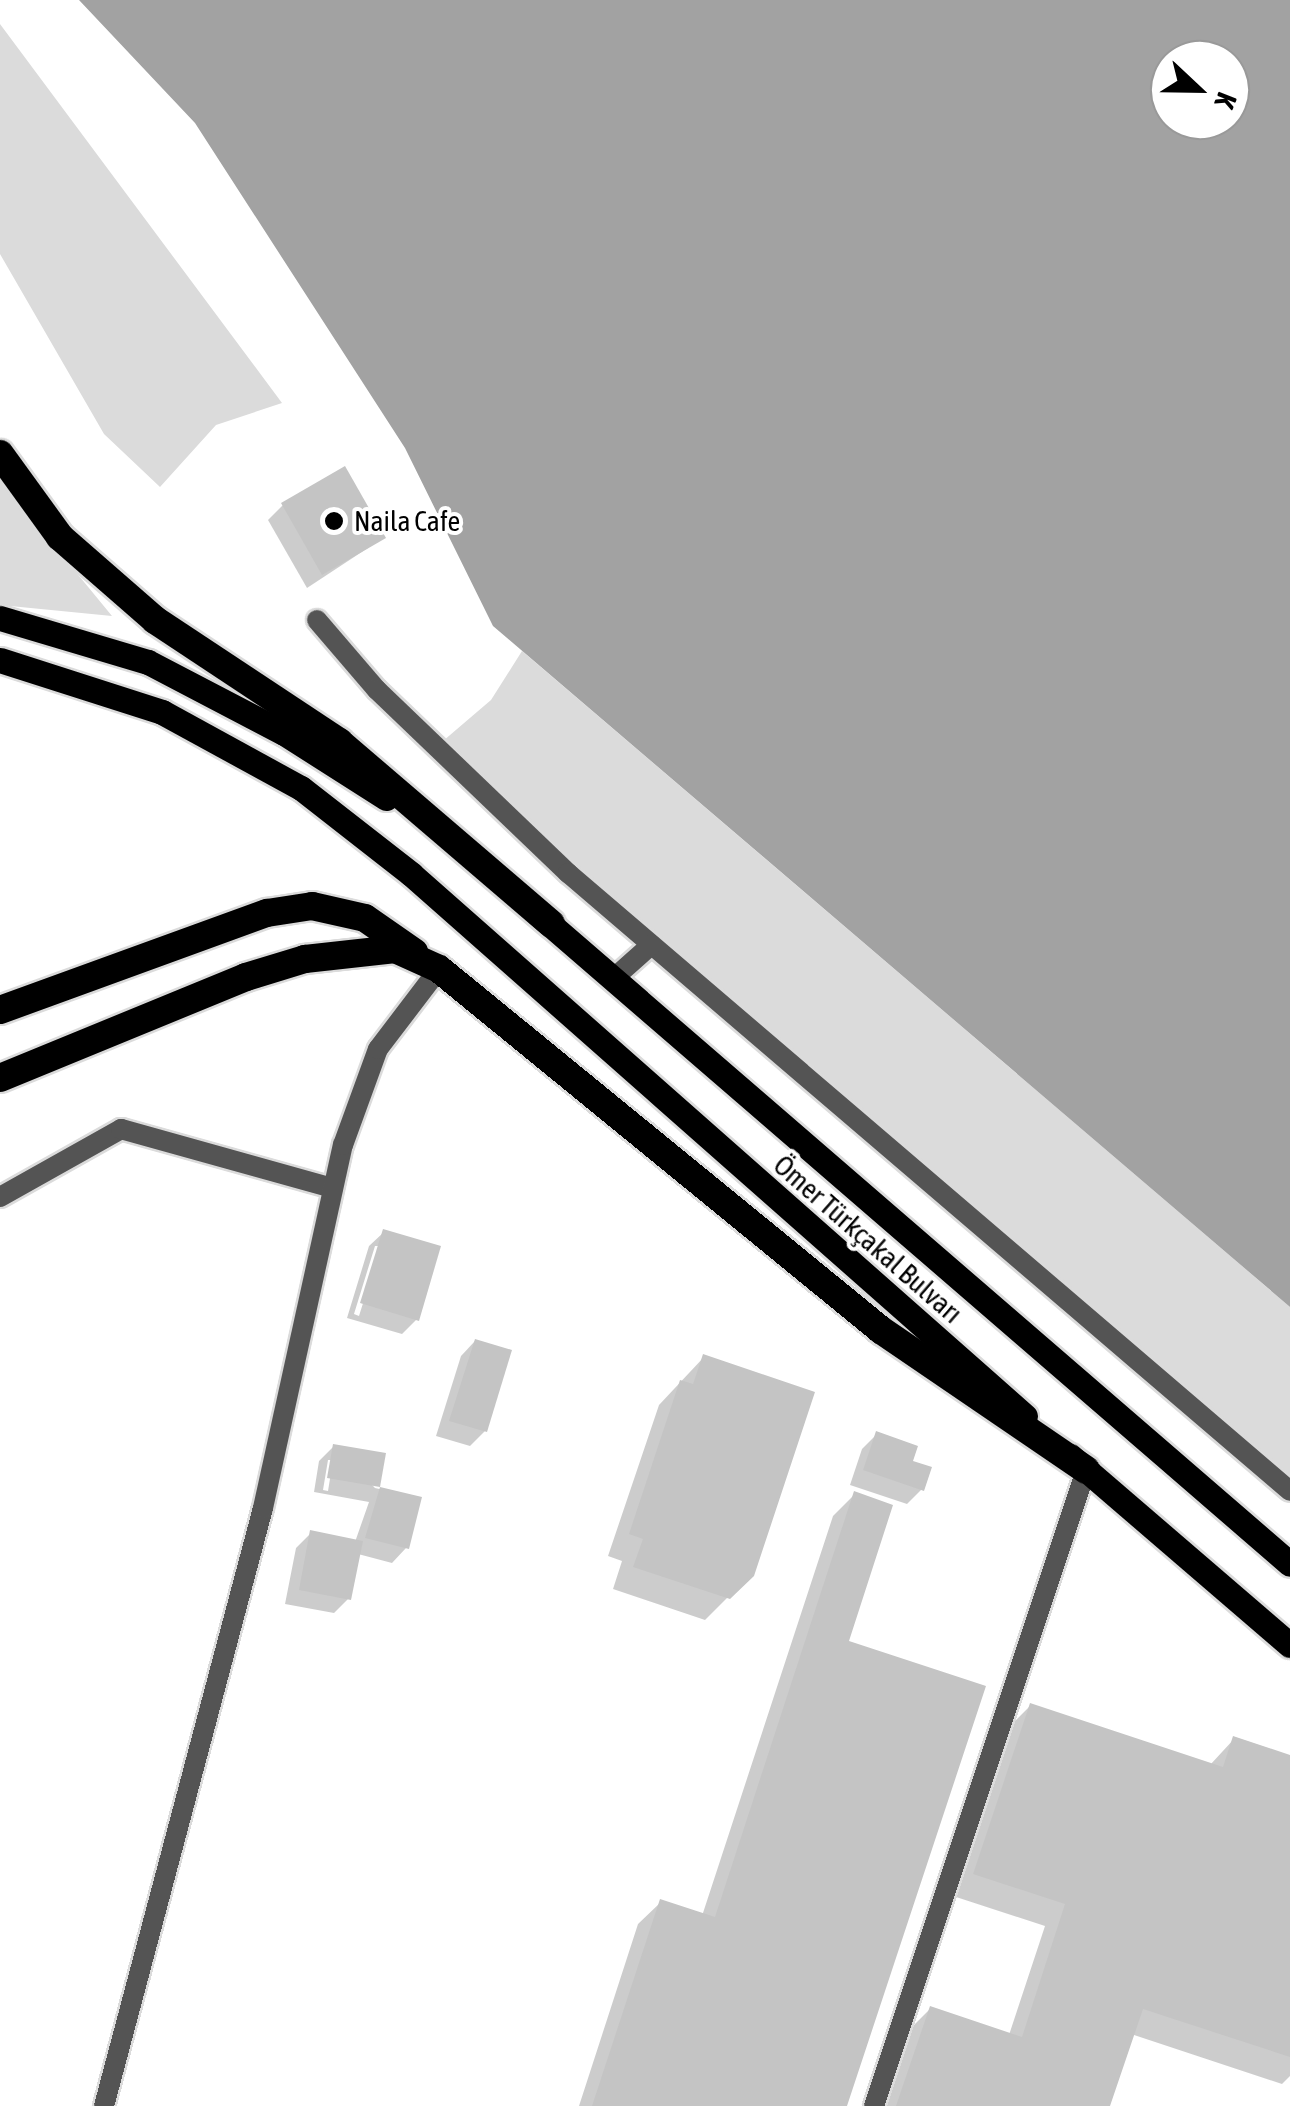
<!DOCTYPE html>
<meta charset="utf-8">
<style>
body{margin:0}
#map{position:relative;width:1290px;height:2106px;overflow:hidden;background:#fff;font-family:"Asap Condensed",sans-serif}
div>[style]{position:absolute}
.green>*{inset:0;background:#dbdbdb}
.water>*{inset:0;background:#a2a2a2}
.shadow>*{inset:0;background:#0003}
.building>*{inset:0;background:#c4c4c4}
.roads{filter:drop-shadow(2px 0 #dbdbdb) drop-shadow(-2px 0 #dbdbdb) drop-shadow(0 2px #dbdbdb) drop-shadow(0 -2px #dbdbdb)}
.service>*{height:20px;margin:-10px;padding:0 10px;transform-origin:10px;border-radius:10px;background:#545454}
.minor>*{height:20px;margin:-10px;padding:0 10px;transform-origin:10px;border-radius:10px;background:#545454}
.primary>*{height:25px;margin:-12.5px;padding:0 12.5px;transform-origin:12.5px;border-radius:12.5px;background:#000}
.trunk>*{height:28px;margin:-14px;padding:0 14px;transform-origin:14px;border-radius:14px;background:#000}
.dots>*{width:28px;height:28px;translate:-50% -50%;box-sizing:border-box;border:5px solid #fff;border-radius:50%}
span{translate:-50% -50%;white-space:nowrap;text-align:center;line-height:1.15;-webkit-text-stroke:8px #fff;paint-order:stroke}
.poi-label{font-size:28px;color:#000}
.left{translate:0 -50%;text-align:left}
.street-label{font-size:28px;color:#000}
.north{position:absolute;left:1150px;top:40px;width:100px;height:100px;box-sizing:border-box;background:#fff;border:2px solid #999;border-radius:50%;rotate:112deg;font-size:28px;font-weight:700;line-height:40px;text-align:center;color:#000}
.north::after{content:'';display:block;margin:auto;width:35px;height:45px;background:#000;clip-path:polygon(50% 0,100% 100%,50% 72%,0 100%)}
</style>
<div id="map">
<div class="green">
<div style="clip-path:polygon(0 24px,282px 403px,216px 425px,160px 487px,104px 434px,0 254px)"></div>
<div style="clip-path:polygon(0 476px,15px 498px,112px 616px,0 605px)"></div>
<div style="clip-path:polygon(522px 651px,1290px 1307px,1290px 1492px,436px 747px,491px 700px)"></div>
</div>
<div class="water">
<div style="clip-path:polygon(evenodd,79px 0,1290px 0,1290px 1307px,493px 626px,405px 448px,195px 123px,79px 0,1170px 60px,1230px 60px,1230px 120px,1170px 120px,1170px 60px)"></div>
</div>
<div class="shadow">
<div style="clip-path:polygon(283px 505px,383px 538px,307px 588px,268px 520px)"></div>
<div style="clip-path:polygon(evenodd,384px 1232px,417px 1319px,402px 1334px,347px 1318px,369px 1246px,384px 1232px,375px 1246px,381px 1246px,359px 1316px,354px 1314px,375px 1246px)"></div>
<div style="clip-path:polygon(475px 1341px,485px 1431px,470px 1446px,436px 1436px,461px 1356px)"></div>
<div style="clip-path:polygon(704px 1357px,733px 1592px,705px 1620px,613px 1589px,622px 1561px,608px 1556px,659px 1405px)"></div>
<div style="clip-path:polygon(877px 1434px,909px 1462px,922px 1489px,907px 1504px,850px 1485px,862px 1449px)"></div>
<div style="clip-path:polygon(evenodd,334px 1446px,375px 1488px,419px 1498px,406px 1548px,392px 1563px,358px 1554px,348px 1599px,334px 1613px,285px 1604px,296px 1548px,311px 1533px,355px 1542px,369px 1502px,314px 1492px,319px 1461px,334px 1446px,328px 1460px,333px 1460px,328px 1491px,323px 1490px,328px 1460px)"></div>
<div style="clip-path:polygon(855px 1494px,846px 1642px,845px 2106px,579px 2106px,638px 1924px,661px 1902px,702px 1916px,833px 1516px)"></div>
<div style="clip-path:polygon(1030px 1706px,1210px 1765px,1234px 1739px,1290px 1757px,1290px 2076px,1282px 2084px,1131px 2034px,1105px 2106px,883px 2106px,908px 2031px,930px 2009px,1009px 2035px,1045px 1926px,953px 1896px,1008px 1728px)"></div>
</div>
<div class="building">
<div style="clip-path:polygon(345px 466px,386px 538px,322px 575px,281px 503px)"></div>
<div style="clip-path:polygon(383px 1229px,441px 1246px,419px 1321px,360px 1303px)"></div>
<div style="clip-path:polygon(475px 1339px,512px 1350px,487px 1432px,449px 1421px)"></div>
<div style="clip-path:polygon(703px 1354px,815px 1392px,754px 1576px,730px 1599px,633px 1567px,643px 1539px,629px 1534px,680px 1380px,693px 1384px)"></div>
<div style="clip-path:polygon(876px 1431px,918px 1446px,913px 1461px,932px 1467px,924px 1491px,863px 1470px)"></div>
<div style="clip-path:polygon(333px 1444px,386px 1453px,380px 1487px,327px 1478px)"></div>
<div style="clip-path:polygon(380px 1487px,422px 1497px,409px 1549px,365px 1538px)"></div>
<div style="clip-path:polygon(854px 1491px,893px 1505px,849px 1641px,986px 1686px,847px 2106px,592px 2106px,660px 1899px,715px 1917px)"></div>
<div style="clip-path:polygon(310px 1530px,363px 1541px,351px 1600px,299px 1590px)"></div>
<div style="clip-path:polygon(1030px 1703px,1223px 1767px,1233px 1736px,1290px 1755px,1290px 2057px,1143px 2009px,1110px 2106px,896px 2106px,930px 2006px,1022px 2037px,1065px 1904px,973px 1874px)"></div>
</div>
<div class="roads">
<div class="service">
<div style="left:317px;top:620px;width:92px;rotate:49.4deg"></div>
<div style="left:377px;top:690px;width:265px;rotate:43.8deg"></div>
<div style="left:568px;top:873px;width:950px;rotate:40.56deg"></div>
<div style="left:614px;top:978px;width:50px;rotate:-41.7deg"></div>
</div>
<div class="minor">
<div style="left:0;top:1197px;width:139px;rotate:-29.3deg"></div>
<div style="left:121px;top:1129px;width:220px;rotate:15.6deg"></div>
<div style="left:104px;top:2106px;width:619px;rotate:-75.11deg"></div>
<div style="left:263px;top:1508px;width:372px;rotate:-77.6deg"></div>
<div style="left:343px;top:1145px;width:102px;rotate:-70deg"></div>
<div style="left:378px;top:1049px;width:101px;rotate:-52.7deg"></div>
<div style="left:874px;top:2106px;width:670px;rotate:-71.57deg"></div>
</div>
<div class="primary">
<div style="left:0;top:618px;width:154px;rotate:16.6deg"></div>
<div style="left:148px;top:662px;width:153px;rotate:27.6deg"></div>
<div style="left:284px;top:733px;width:121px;rotate:32.5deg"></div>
<div style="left:0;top:660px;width:170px;rotate:17.8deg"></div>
<div style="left:162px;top:712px;width:158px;rotate:28.7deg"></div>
<div style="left:301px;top:788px;width:140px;rotate:38deg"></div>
<div style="left:411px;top:874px;width:819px;rotate:41.44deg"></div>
<div style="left:537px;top:913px;width:995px;rotate:40.84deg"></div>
<div style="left:1070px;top:1456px;width:290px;rotate:40.7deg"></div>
</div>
<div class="trunk">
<div style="left:0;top:454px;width:102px;rotate:54.1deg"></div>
<div style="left:60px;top:537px;width:126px;rotate:41.1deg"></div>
<div style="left:155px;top:620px;width:221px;rotate:33.5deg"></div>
<div style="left:339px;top:742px;width:279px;rotate:40.6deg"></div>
<div style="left:0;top:1010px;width:284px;rotate:-20deg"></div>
<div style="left:267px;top:913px;width:46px;rotate:-8.8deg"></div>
<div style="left:312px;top:906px;width:54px;rotate:12.8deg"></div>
<div style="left:365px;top:918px;width:60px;rotate:34.8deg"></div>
<div style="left:0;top:1078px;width:266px;rotate:-22.3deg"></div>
<div style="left:246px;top:977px;width:62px;rotate:-17deg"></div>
<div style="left:305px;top:959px;width:91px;rotate:-6.3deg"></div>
<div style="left:395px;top:949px;width:48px;rotate:24.4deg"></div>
<div style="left:439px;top:969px;width:571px;rotate:39.24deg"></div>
<div style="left:881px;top:1330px;width:248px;rotate:34.3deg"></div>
</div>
</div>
<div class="dots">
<div style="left:334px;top:521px;background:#000"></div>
</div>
<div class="poi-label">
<span class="left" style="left:354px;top:521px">Naila Cafe</span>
</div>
<div class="street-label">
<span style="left:868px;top:1239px;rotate:41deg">Ömer Türkçakal Bulvarı</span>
</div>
<div class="north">K</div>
</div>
